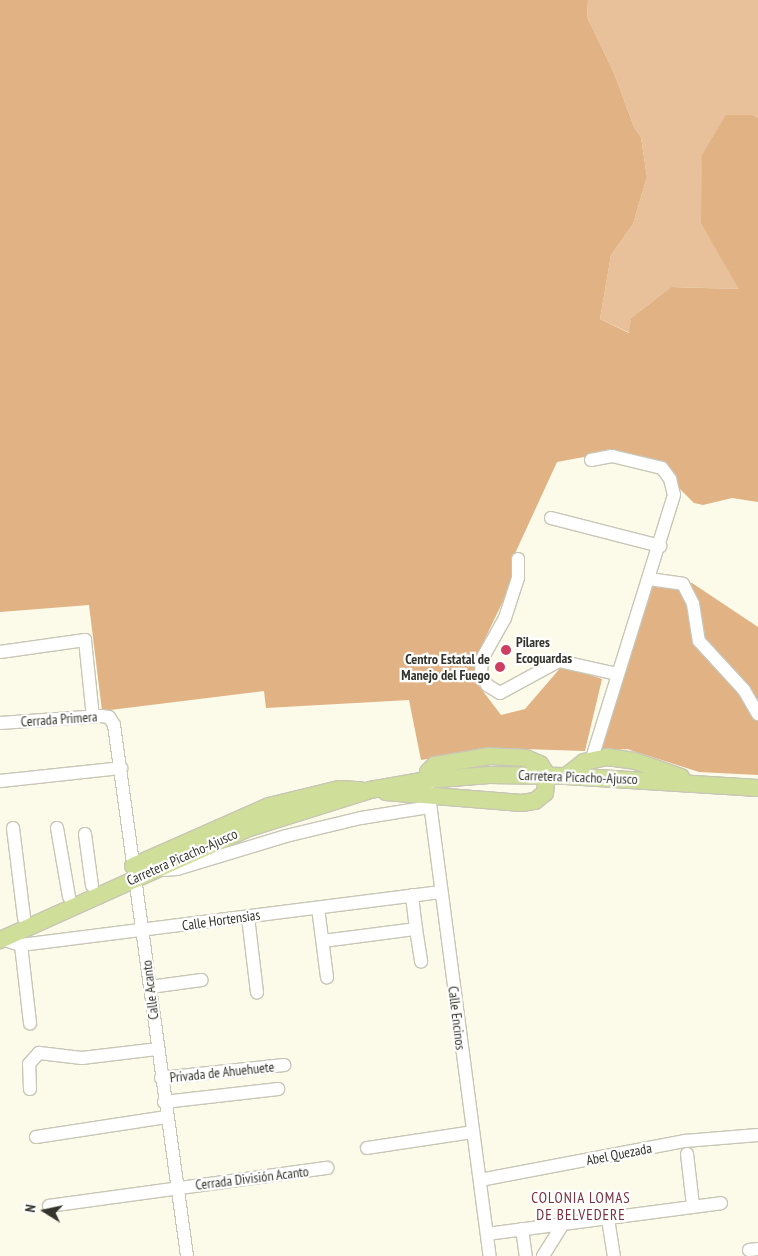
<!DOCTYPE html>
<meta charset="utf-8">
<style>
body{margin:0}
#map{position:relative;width:758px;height:1256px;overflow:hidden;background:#fcfae9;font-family:"PT Sans Narrow",sans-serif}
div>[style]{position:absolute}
.green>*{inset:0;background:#e8c19b}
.forest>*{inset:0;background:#e1b284}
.roads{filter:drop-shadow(1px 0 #c8c6b6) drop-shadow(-1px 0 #c8c6b6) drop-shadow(0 1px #c8c6b6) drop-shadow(0 -1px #c8c6b6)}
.minor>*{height:12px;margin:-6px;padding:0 6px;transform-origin:6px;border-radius:6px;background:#fff}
.major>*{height:16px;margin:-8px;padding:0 8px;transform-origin:8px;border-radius:8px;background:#cfde98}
.dots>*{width:14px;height:14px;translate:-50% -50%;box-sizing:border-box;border:2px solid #fff;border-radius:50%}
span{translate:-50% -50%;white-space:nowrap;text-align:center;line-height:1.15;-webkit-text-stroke:4.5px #fff;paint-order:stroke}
.poi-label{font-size:14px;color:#34342d;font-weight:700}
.left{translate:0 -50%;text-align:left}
.right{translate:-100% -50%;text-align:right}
.street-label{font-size:14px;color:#34342d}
.neighbourhood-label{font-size:15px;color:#77303e;letter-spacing:1px}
.north{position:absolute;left:20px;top:1186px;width:50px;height:50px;-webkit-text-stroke:4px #fff;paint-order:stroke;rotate:280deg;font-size:14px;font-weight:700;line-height:20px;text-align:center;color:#34342d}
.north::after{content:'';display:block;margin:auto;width:18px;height:22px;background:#34342d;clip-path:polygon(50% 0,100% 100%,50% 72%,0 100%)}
</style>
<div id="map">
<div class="green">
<div style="clip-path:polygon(588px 0,758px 0,758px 118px,753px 115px,701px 224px,740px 289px,671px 287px,631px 318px,630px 333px,600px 319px,611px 255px,633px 224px,647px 177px,641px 137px,634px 127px,614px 73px,587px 17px)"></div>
</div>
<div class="forest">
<div style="clip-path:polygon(0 0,588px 0,587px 17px,614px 73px,634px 127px,641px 137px,647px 177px,633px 224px,611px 255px,600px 319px,629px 333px,631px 318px,671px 287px,739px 289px,701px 224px,702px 155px,726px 115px,753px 115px,758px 118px,758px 502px,732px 498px,703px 505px,694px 503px,679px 488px,671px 472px,611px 452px,557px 462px,512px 560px,512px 577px,505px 597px,481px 647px,476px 668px,479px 686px,501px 715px,525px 709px,562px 666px,602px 679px,585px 751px,497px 748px,421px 760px,409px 700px,266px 708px,264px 691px,102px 711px,89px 605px,0 612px)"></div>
<div style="clip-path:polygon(657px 583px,692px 583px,758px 627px,758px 775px,699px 772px,627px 749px,600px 751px,652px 588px)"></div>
</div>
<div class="roads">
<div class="minor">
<div style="left:591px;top:460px;width:21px;rotate:-11deg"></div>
<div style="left:612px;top:456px;width:51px;rotate:13.5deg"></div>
<div style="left:662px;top:468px;width:14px;rotate:54deg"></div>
<div style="left:670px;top:479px;width:16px;rotate:76deg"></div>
<div style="left:674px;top:495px;width:276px;rotate:107.3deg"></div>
<div style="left:551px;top:518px;width:113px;rotate:14.4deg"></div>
<div style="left:518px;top:559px;width:19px;rotate:90deg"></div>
<div style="left:518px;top:578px;width:42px;rotate:108deg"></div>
<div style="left:505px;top:618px;width:47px;rotate:119.3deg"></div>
<div style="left:482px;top:659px;width:15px;rotate:94deg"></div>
<div style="left:481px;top:674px;width:13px;rotate:61deg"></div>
<div style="left:487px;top:685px;width:15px;rotate:32deg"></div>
<div style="left:500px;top:693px;width:67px;rotate:-28.5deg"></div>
<div style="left:559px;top:661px;width:59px;rotate:12.6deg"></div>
<div style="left:649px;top:579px;width:34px;rotate:8deg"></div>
<div style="left:683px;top:584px;width:22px;rotate:63deg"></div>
<div style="left:693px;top:604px;width:37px;rotate:81deg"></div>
<div style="left:699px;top:641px;width:67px;rotate:47.4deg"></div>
<div style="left:744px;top:690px;width:28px;rotate:60deg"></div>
<div style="left:0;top:652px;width:86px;rotate:-8deg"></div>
<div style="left:85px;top:640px;width:77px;rotate:84.1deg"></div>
<div style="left:0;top:723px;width:101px;rotate:-4deg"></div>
<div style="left:101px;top:716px;width:8px;rotate:7deg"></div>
<div style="left:109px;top:717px;width:9px;rotate:58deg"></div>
<div style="left:114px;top:725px;width:536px;rotate:82.17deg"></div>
<div style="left:0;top:781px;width:122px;rotate:-6.1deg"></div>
<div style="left:428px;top:788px;width:472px;rotate:82.5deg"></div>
<div style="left:13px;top:828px;width:91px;rotate:83deg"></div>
<div style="left:57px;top:828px;width:70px;rotate:80.1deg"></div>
<div style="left:85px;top:834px;width:52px;rotate:82.3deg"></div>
<div style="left:162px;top:870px;width:15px;rotate:-4deg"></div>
<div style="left:177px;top:869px;width:114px;rotate:-16.8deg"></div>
<div style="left:286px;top:836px;width:77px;rotate:-13.5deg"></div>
<div style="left:361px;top:818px;width:70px;rotate:-9.1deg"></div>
<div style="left:318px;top:908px;width:70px;rotate:82.6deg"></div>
<div style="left:248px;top:917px;width:76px;rotate:83.2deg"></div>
<div style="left:416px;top:929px;width:33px;rotate:81deg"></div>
<div style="left:2px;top:939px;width:20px;rotate:18deg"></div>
<div style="left:21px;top:945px;width:423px;rotate:-7.2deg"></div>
<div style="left:323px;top:941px;width:94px;rotate:-7.4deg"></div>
<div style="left:416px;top:929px;width:34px;rotate:-97deg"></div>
<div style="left:21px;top:945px;width:79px;rotate:83.4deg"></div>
<div style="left:150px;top:987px;width:52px;rotate:-7.7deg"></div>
<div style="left:161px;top:1078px;width:124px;rotate:-6deg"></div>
<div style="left:30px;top:1089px;width:25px;rotate:-92deg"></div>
<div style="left:29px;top:1064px;width:15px;rotate:-48deg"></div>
<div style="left:39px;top:1053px;width:43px;rotate:6.6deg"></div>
<div style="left:82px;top:1058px;width:77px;rotate:-6.8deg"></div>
<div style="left:164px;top:1102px;width:115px;rotate:-6.5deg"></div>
<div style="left:36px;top:1137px;width:132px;rotate:-8.7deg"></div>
<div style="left:367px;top:1148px;width:107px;rotate:-8.6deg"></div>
<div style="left:687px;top:1154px;width:51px;rotate:83.3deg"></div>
<div style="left:480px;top:1180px;width:209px;rotate:-10.8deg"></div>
<div style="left:685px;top:1141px;width:73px;rotate:-4.7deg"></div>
<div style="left:49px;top:1206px;width:281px;rotate:-7.8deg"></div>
<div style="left:608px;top:1219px;width:37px;rotate:81deg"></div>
<div style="left:522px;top:1229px;width:27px;rotate:82deg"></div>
<div style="left:487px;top:1234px;width:236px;rotate:-7.5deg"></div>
<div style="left:749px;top:1250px;width:9px;rotate:-6deg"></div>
<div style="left:543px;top:1256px;width:39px;rotate:-58deg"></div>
</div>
<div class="major">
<div style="left:566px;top:776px;width:23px;rotate:-38deg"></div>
<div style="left:584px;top:762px;width:24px;rotate:-12deg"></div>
<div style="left:607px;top:757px;width:28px;rotate:8deg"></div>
<div style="left:635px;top:761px;width:49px;rotate:19.2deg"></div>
<div style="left:386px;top:792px;width:136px;rotate:4.6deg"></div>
<div style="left:522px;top:803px;width:13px;rotate:-9deg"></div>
<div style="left:535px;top:801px;width:13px;rotate:-39deg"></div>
<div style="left:545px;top:793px;width:18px;rotate:-84deg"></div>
<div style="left:547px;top:775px;width:13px;rotate:-122deg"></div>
<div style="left:540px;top:764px;width:15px;rotate:-157deg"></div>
<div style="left:526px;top:758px;width:36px;rotate:-177deg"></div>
<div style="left:490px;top:756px;width:56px;rotate:170.7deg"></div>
<div style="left:435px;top:765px;width:10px;rotate:135deg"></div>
<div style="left:428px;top:772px;width:8px;rotate:97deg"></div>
<div style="left:133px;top:866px;width:149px;rotate:-23.8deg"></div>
<div style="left:269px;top:806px;width:72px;rotate:-13.7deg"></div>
<div style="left:339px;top:789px;width:22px;rotate:3deg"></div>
<div style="left:0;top:940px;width:273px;rotate:-24.2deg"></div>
<div style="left:249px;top:828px;width:127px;rotate:-17.4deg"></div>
<div style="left:370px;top:790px;width:58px;rotate:-10deg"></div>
<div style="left:427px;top:780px;width:62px;rotate:-4.6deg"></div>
<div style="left:489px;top:775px;width:77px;rotate:0.7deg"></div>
<div style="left:566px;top:776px;width:192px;rotate:3.6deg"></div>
</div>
</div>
<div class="dots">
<div style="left:506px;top:650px;background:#cd3e60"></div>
<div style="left:500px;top:667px;background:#cd3e60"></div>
</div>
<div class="poi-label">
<span class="left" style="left:516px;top:650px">Pilares<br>Ecoguardas</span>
<span class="right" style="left:490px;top:667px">Centro Estatal de<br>Manejo del Fuego</span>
</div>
<div class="street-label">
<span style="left:59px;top:719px;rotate:-4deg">Cerrada Primera</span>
<span style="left:578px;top:777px;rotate:2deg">Carretera Picacho-Ajusco</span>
<span style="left:182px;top:857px;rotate:-24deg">Carretera Picacho-Ajusco</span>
<span style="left:221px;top:920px;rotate:-8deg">Calle Hortensias</span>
<span style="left:150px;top:990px;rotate:-97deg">Calle Acanto</span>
<span style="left:457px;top:1018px;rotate:83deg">Calle Encinos</span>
<span style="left:222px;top:1072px;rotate:-6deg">Privada de Ahuehuete</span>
<span style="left:619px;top:1154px;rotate:-11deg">Abel Quezada</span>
<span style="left:252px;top:1178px;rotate:-7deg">Cerrada División Acanto</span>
</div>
<div class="neighbourhood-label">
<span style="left:581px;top:1206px">COLONIA LOMAS<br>DE BELVEDERE</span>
</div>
<div class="north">N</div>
</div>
